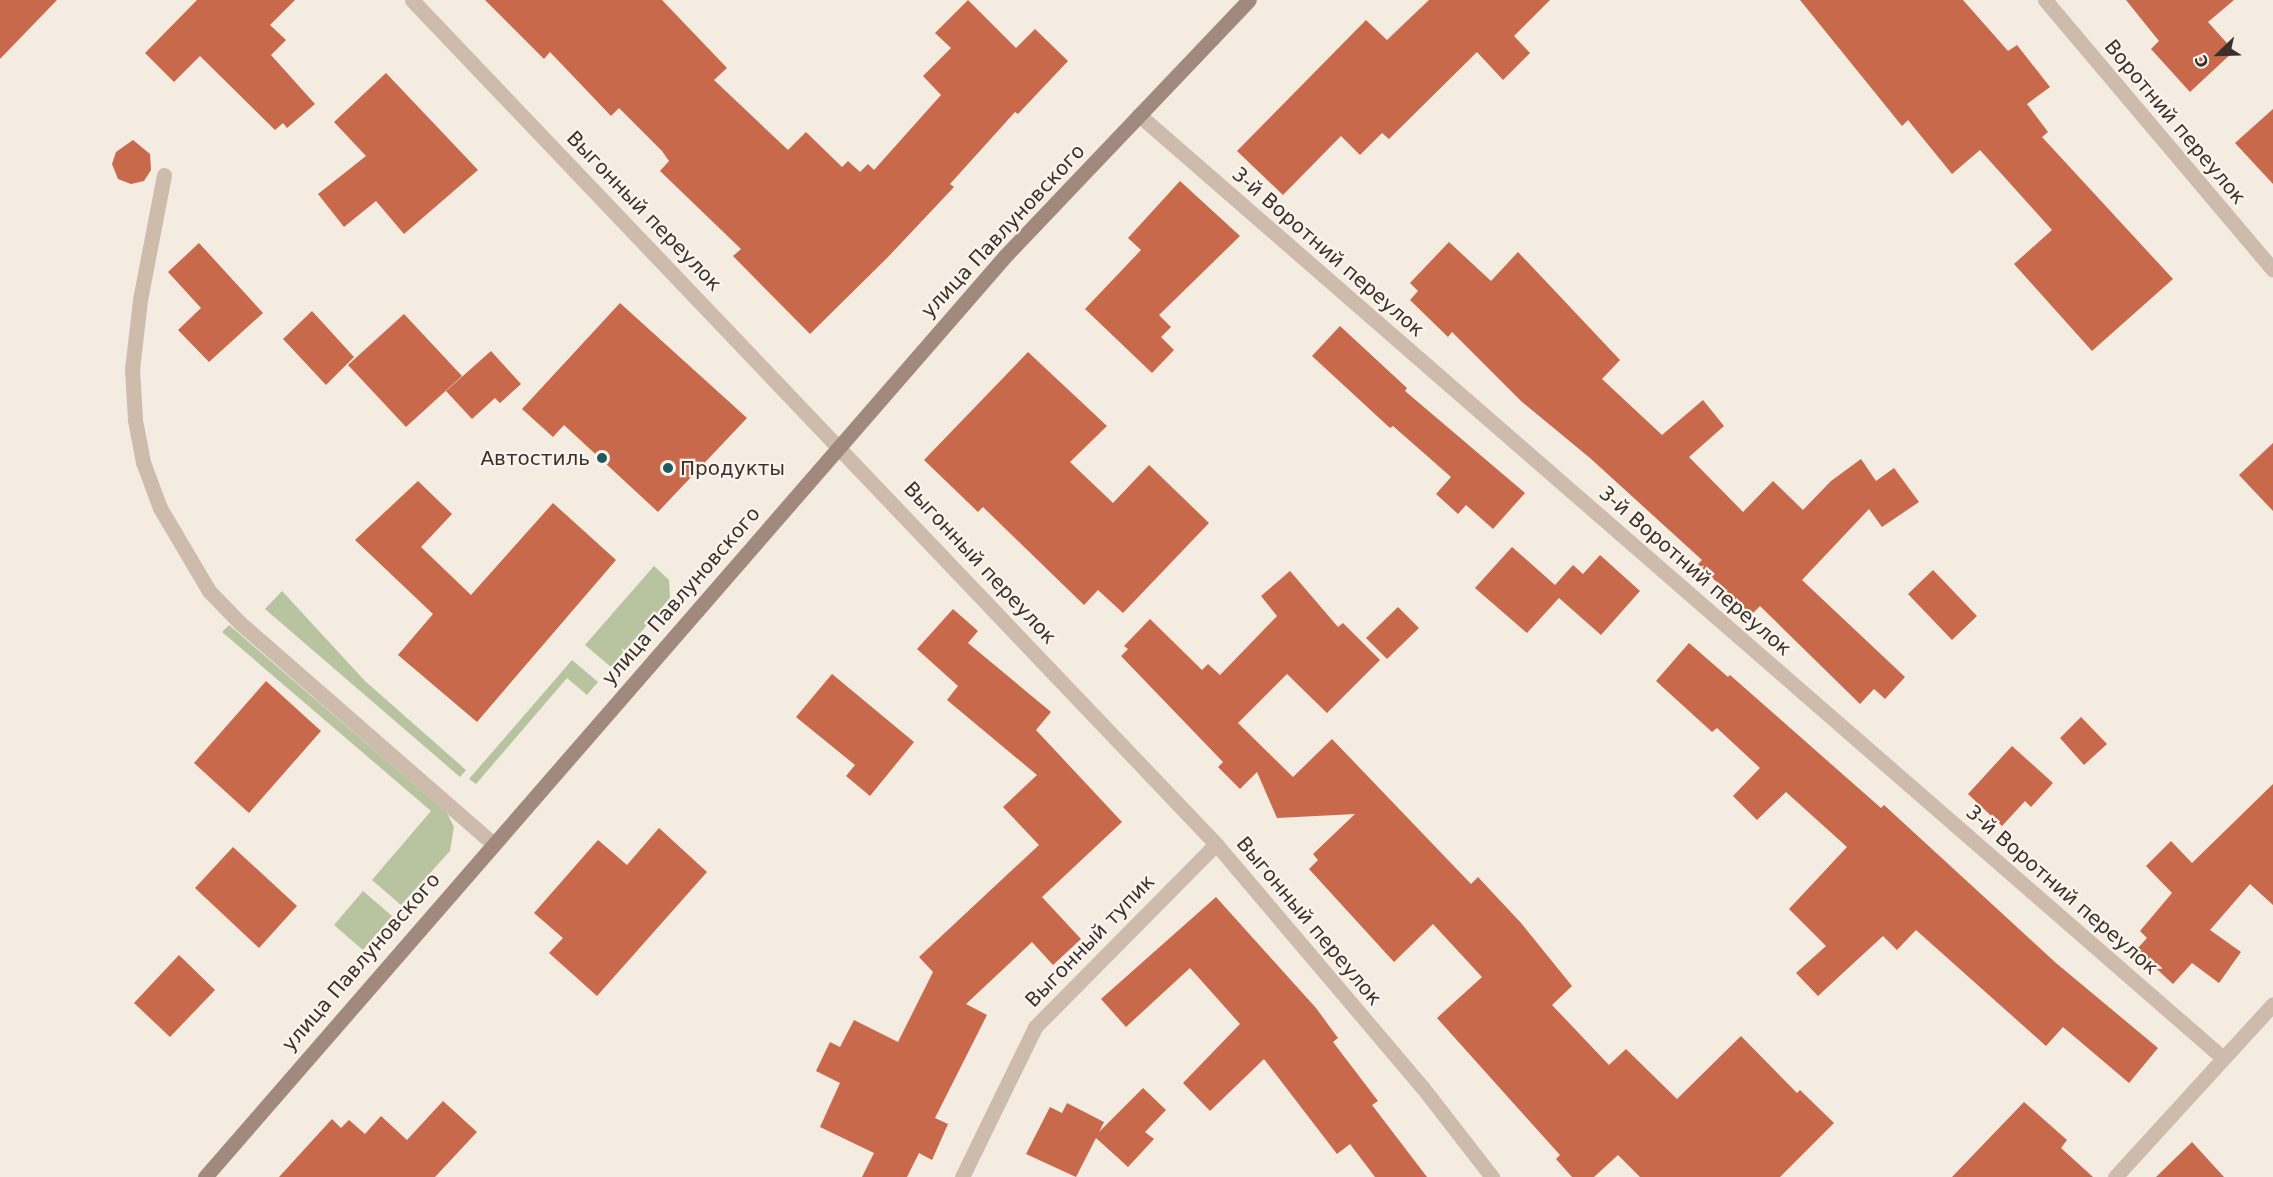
<!DOCTYPE html>
<meta charset="utf-8">
<style>
body{margin:0}
#map{position:relative;width:2273px;height:1177px;overflow:hidden;background:#f4ebe1;font-family:"DejaVu Sans",sans-serif}
div>[style]{position:absolute}
.green>*{inset:0;background:#b8c4a0}
.building>*{inset:0;background:#c8694b}
.lane>*{height:15px;margin:-7.5px;padding:0 7.5px;transform-origin:7.5px;border-radius:7.5px;background:#cdbbac}
.street>*{height:15px;margin:-7.5px;padding:0 7.5px;transform-origin:7.5px;border-radius:7.5px;background:#cdbbac}
.secondary>*{height:15px;margin:-7.5px;padding:0 7.5px;transform-origin:7.5px;border-radius:7.5px;background:#a18a7d}
.dots>*{width:16px;height:16px;translate:-50% -50%;box-sizing:border-box;border:3px solid #fbf5ee;border-radius:50%}
span{translate:-50% -50%;white-space:nowrap;text-align:center;line-height:1.15;-webkit-text-stroke:4.5px #fbf5ee;paint-order:stroke}
.street-label{font-size:20px;color:#3b302b}
.poi-label{font-size:20px;color:#3b302b}
.right{translate:-100% -50%;text-align:right}
.left{translate:0 -50%;text-align:left}
.north{position:absolute;left:2189px;top:24px;width:60px;height:60px;-webkit-text-stroke:4px #fbf5ee;paint-order:stroke;rotate:247deg;font-size:16px;font-weight:700;line-height:24px;text-align:center;color:#3b302b}
.north::after{content:'';display:block;margin:auto;width:21px;height:27px;background:#3b302b;clip-path:polygon(50% 0,100% 100%,50% 72%,0 100%)}
</style>
<div id="map">
<div class="green">
<div style="clip-path:polygon(654px 566px,669px 580px,670px 598px,611px 667px,585px 645px)"></div>
<div style="clip-path:polygon(282px 591px,365px 681px,466px 770px,460px 777px,265px 609px)"></div>
<div style="clip-path:polygon(229px 625px,447px 813px,454px 827px,450px 851px,401px 905px,372px 880px,431px 811px,222px 632px)"></div>
<div style="clip-path:polygon(572px 660px,598px 682px,587px 695px,567px 678px,476px 784px,469px 779px)"></div>
<div style="clip-path:polygon(363px 891px,392px 916px,363px 950px,334px 925px)"></div>
</div>
<div class="building">
<div style="clip-path:polygon(0 0,57px 0,0 59px)"></div>
<div style="clip-path:polygon(197px 0,295px 0,270px 25px,286px 40px,271px 55px,315px 104px,287px 128px,283px 123px,275px 130px,200px 56px,174px 82px,145px 53px)"></div>
<div style="clip-path:polygon(485px 0,662px 0,727px 68px,714px 80px,788px 150px,806px 132px,842px 167px,848px 161px,860px 172px,868px 164px,874px 170px,941px 95px,923px 76px,951px 48px,935px 33px,968px 0,1016px 48px,1035px 29px,1068px 61px,1018px 114px,1015px 112px,950px 184px,954px 187px,888px 257px,810px 334px,733px 256px,741px 249px,660px 171px,669px 161px,662px 151px,619px 108px,611px 116px,550px 52px,544px 59px)"></div>
<div style="clip-path:polygon(1429px 0,1550px 0,1514px 36px,1530px 53px,1503px 80px,1477px 52px,1389px 139px,1382px 133px,1360px 155px,1341px 136px,1283px 195px,1237px 151px,1366px 20px,1387px 40px)"></div>
<div style="clip-path:polygon(1800px 0,1963px 0,2008px 51px,2017px 45px,2050px 87px,2027px 104px,2048px 132px,2042px 137px,2173px 279px,2092px 351px,2014px 264px,2052px 230px,1980px 150px,1952px 174px,1908px 120px,1902px 126px)"></div>
<div style="clip-path:polygon(2126px 0,2234px 0,2208px 22px,2234px 51px,2190px 92px,2151px 49px,2159px 41px)"></div>
<div style="clip-path:polygon(386px 73px,478px 170px,404px 234px,376px 201px,344px 227px,318px 194px,366px 156px,334px 122px)"></div>
<div style="clip-path:polygon(2273px 109px,2273px 184px,2235px 143px)"></div>
<div style="clip-path:polygon(133px 140px,150px 154px,151px 170px,144px 181px,131px 184px,118px 179px,112px 164px,116px 152px)"></div>
<div style="clip-path:polygon(1180px 181px,1240px 236px,1159px 315px,1171px 327px,1161px 337px,1174px 350px,1152px 373px,1085px 309px,1141px 250px,1128px 238px)"></div>
<div style="clip-path:polygon(1449px 242px,1491px 281px,1518px 252px,1620px 360px,1602px 379px,1662px 435px,1703px 400px,1724px 426px,1689px 457px,1743px 512px,1773px 481px,1803px 510px,1831px 481px,1861px 459px,1876px 481px,1894px 468px,1919px 502px,1882px 527px,1869px 509px,1802px 580px,1905px 677px,1885px 699px,1874px 689px,1860px 704px,1760px 606px,1751px 615px,1698px 564px,1702px 560px,1590px 458px,1521px 401px,1452px 332px,1448px 337px,1410px 300px,1418px 291px,1410px 283px)"></div>
<div style="clip-path:polygon(199px 243px,263px 313px,209px 362px,178px 330px,201px 308px,168px 272px)"></div>
<div style="clip-path:polygon(620px 303px,747px 418px,658px 512px,564px 425px,553px 437px,522px 409px)"></div>
<div style="clip-path:polygon(312px 311px,354px 357px,326px 385px,283px 339px)"></div>
<div style="clip-path:polygon(404px 314px,462px 376px,406px 427px,348px 365px)"></div>
<div style="clip-path:polygon(1340px 326px,1407px 388px,1405px 391px,1525px 493px,1493px 529px,1466px 505px,1458px 514px,1436px 494px,1451px 477px,1393px 426px,1390px 428px,1312px 356px)"></div>
<div style="clip-path:polygon(491px 351px,521px 384px,500px 403px,495px 398px,472px 419px,446px 391px)"></div>
<div style="clip-path:polygon(1028px 352px,1107px 426px,1070px 462px,1113px 503px,1149px 465px,1209px 523px,1123px 613px,1098px 590px,1084px 605px,983px 507px,978px 512px,924px 460px)"></div>
<div style="clip-path:polygon(2273px 443px,2273px 511px,2239px 475px)"></div>
<div style="clip-path:polygon(418px 481px,452px 514px,421px 547px,471px 595px,553px 503px,616px 560px,477px 722px,398px 655px,433px 614px,355px 540px)"></div>
<div style="clip-path:polygon(1512px 547px,1555px 585px,1573px 565px,1583px 574px,1600px 555px,1640px 591px,1601px 635px,1559px 598px,1527px 633px,1475px 588px)"></div>
<div style="clip-path:polygon(1933px 570px,1977px 616px,1952px 640px,1908px 594px)"></div>
<div style="clip-path:polygon(1290px 571px,1338px 627px,1343px 623px,1380px 660px,1327px 713px,1287px 674px,1238px 723px,1293px 777px,1332px 739px,1471px 884px,1478px 877px,1521px 923px,1572px 986px,1552px 1005px,1609px 1065px,1626px 1049px,1677px 1099px,1741px 1036px,1797px 1093px,1800px 1090px,1834px 1123px,1780px 1177px,1640px 1177px,1618px 1155px,1594px 1177px,1572px 1177px,1556px 1159px,1560px 1155px,1437px 1018px,1482px 977px,1433px 924px,1394px 962px,1309px 869px,1318px 860px,1313px 854px,1355px 814px,1277px 818px,1257px 772px,1240px 789px,1218px 767px,1223px 762px,1121px 656px,1128px 649px,1124px 646px,1150px 619px,1202px 670px,1208px 664px,1220px 675px,1277px 616px,1261px 596px)"></div>
<div style="clip-path:polygon(1398px 607px,1419px 628px,1387px 659px,1366px 638px)"></div>
<div style="clip-path:polygon(953px 609px,978px 631px,968px 643px,1051px 712px,1036px 730px,1122px 822px,1042px 897px,1081px 939px,1053px 965px,1032px 942px,966px 1004px,987px 1015px,935px 1118px,948px 1124px,932px 1160px,919px 1153px,907px 1177px,862px 1177px,874px 1153px,820px 1127px,840px 1083px,816px 1071px,830px 1042px,840px 1047px,854px 1020px,898px 1042px,933px 972px,919px 957px,1039px 845px,1003px 807px,1037px 775px,947px 700px,958px 686px,917px 649px)"></div>
<div style="clip-path:polygon(1689px 643px,1728px 677px,1730px 675px,1881px 808px,1884px 805px,2056px 963px,2158px 1048px,2129px 1083px,2063px 1027px,2046px 1046px,1916px 930px,1897px 950px,1883px 936px,1818px 996px,1796px 973px,1826px 946px,1789px 909px,1847px 847px,1786px 792px,1757px 820px,1733px 796px,1760px 768px,1717px 728px,1712px 732px,1656px 681px)"></div>
<div style="clip-path:polygon(832px 674px,914px 742px,870px 796px,846px 776px,855px 765px,796px 717px)"></div>
<div style="clip-path:polygon(266px 681px,321px 731px,249px 813px,194px 763px)"></div>
<div style="clip-path:polygon(2081px 717px,2107px 744px,2084px 765px,2060px 738px)"></div>
<div style="clip-path:polygon(2012px 746px,2053px 783px,2031px 807px,2025px 801px,2002px 826px,1968px 794px)"></div>
<div style="clip-path:polygon(2273px 784px,2273px 905px,2250px 884px,2210px 930px,2241px 952px,2219px 983px,2192px 963px,2173px 984px,2136px 950px,2147px 938px,2140px 931px,2172px 893px,2146px 866px,2171px 841px,2192px 863px)"></div>
<div style="clip-path:polygon(659px 828px,707px 872px,597px 996px,549px 953px,563px 938px,534px 913px,598px 840px,627px 865px)"></div>
<div style="clip-path:polygon(233px 847px,297px 906px,259px 948px,195px 888px)"></div>
<div style="clip-path:polygon(1216px 897px,1316px 1008px,1338px 1038px,1333px 1042px,1378px 1101px,1372px 1105px,1427px 1177px,1375px 1177px,1350px 1144px,1337px 1154px,1264px 1059px,1210px 1111px,1183px 1083px,1240px 1024px,1190px 968px,1126px 1027px,1101px 999px)"></div>
<div style="clip-path:polygon(179px 955px,215px 990px,170px 1037px,134px 1003px)"></div>
<div style="clip-path:polygon(1143px 1088px,1166px 1110px,1145px 1132px,1154px 1139px,1128px 1167px,1096px 1138px,1076px 1177px,1026px 1154px,1050px 1107px,1062px 1113px,1067px 1103px,1104px 1122px,1099px 1132px)"></div>
<div style="clip-path:polygon(443px 1101px,477px 1132px,435px 1177px,279px 1177px,332px 1119px,341px 1128px,349px 1120px,365px 1134px,381px 1116px,407px 1140px)"></div>
<div style="clip-path:polygon(2024px 1102px,2067px 1140px,2061px 1148px,2093px 1177px,1952px 1177px)"></div>
<div style="clip-path:polygon(2192px 1142px,2224px 1177px,2156px 1177px)"></div>
</div>
<div class="lane">
<div style="left:164px;top:175px;width:127px;rotate:100.9deg"></div>
<div style="left:140px;top:300px;width:69px;rotate:96.6deg"></div>
<div style="left:132px;top:369px;width:51px;rotate:86.6deg"></div>
<div style="left:135px;top:420px;width:43px;rotate:79.2deg"></div>
<div style="left:143px;top:462px;width:49px;rotate:69.7deg"></div>
<div style="left:160px;top:508px;width:96px;rotate:59.4deg"></div>
<div style="left:209px;top:591px;width:45px;rotate:45.9deg"></div>
<div style="left:240px;top:623px;width:335px;rotate:41.1deg"></div>
</div>
<div class="street">
<div style="left:412px;top:0;width:1166px;rotate:46.39deg"></div>
<div style="left:1216px;top:844px;width:320px;rotate:49.7deg"></div>
<div style="left:1423px;top:1088px;width:113px;rotate:52.2deg"></div>
<div style="left:2045px;top:0;width:353px;rotate:49.8deg"></div>
<div style="left:1139px;top:115px;width:1437px;rotate:41.02deg"></div>
<div style="left:962px;top:1177px;width:167px;rotate:-64deg"></div>
<div style="left:1035px;top:1027px;width:257px;rotate:-45.3deg"></div>
<div style="left:2115px;top:1177px;width:234px;rotate:-47.6deg"></div>
</div>
<div class="secondary">
<div style="left:205px;top:1177px;width:1221px;rotate:-49.02deg"></div>
<div style="left:1006px;top:255px;width:352px;rotate:-46.4deg"></div>
</div>
<div class="dots">
<div style="left:602px;top:458px;background:#1f5a5e"></div>
<div style="left:668px;top:468px;background:#1f5a5e"></div>
</div>
<div class="street-label">
<span style="left:2175px;top:122px;rotate:50deg">Воротний переулок</span>
<span style="left:644px;top:211px;rotate:46deg">Выгонный переулок</span>
<span style="left:1003px;top:231px;rotate:-47deg">улица Павлуновского</span>
<span style="left:1328px;top:252px;rotate:41deg">3-й Воротний переулок</span>
<span style="left:980px;top:563px;rotate:47deg">Выгонный переулок</span>
<span style="left:1695px;top:571px;rotate:41deg">3-й Воротний переулок</span>
<span style="left:681px;top:596px;rotate:-49deg">улица Павлуновского</span>
<span style="left:2062px;top:890px;rotate:41deg">3-й Воротний переулок</span>
<span style="left:1309px;top:921px;rotate:50deg">Выгонный переулок</span>
<span style="left:1090px;top:941px;rotate:-46deg">Выгонный тупик</span>
<span style="left:361px;top:962px;rotate:-49deg">улица Павлуновского</span>
</div>
<div class="poi-label">
<span class="right" style="left:590px;top:458px">Автостиль</span>
<span class="left" style="left:680px;top:468px">Продукты</span>
</div>
<div class="north">С</div>
</div>
